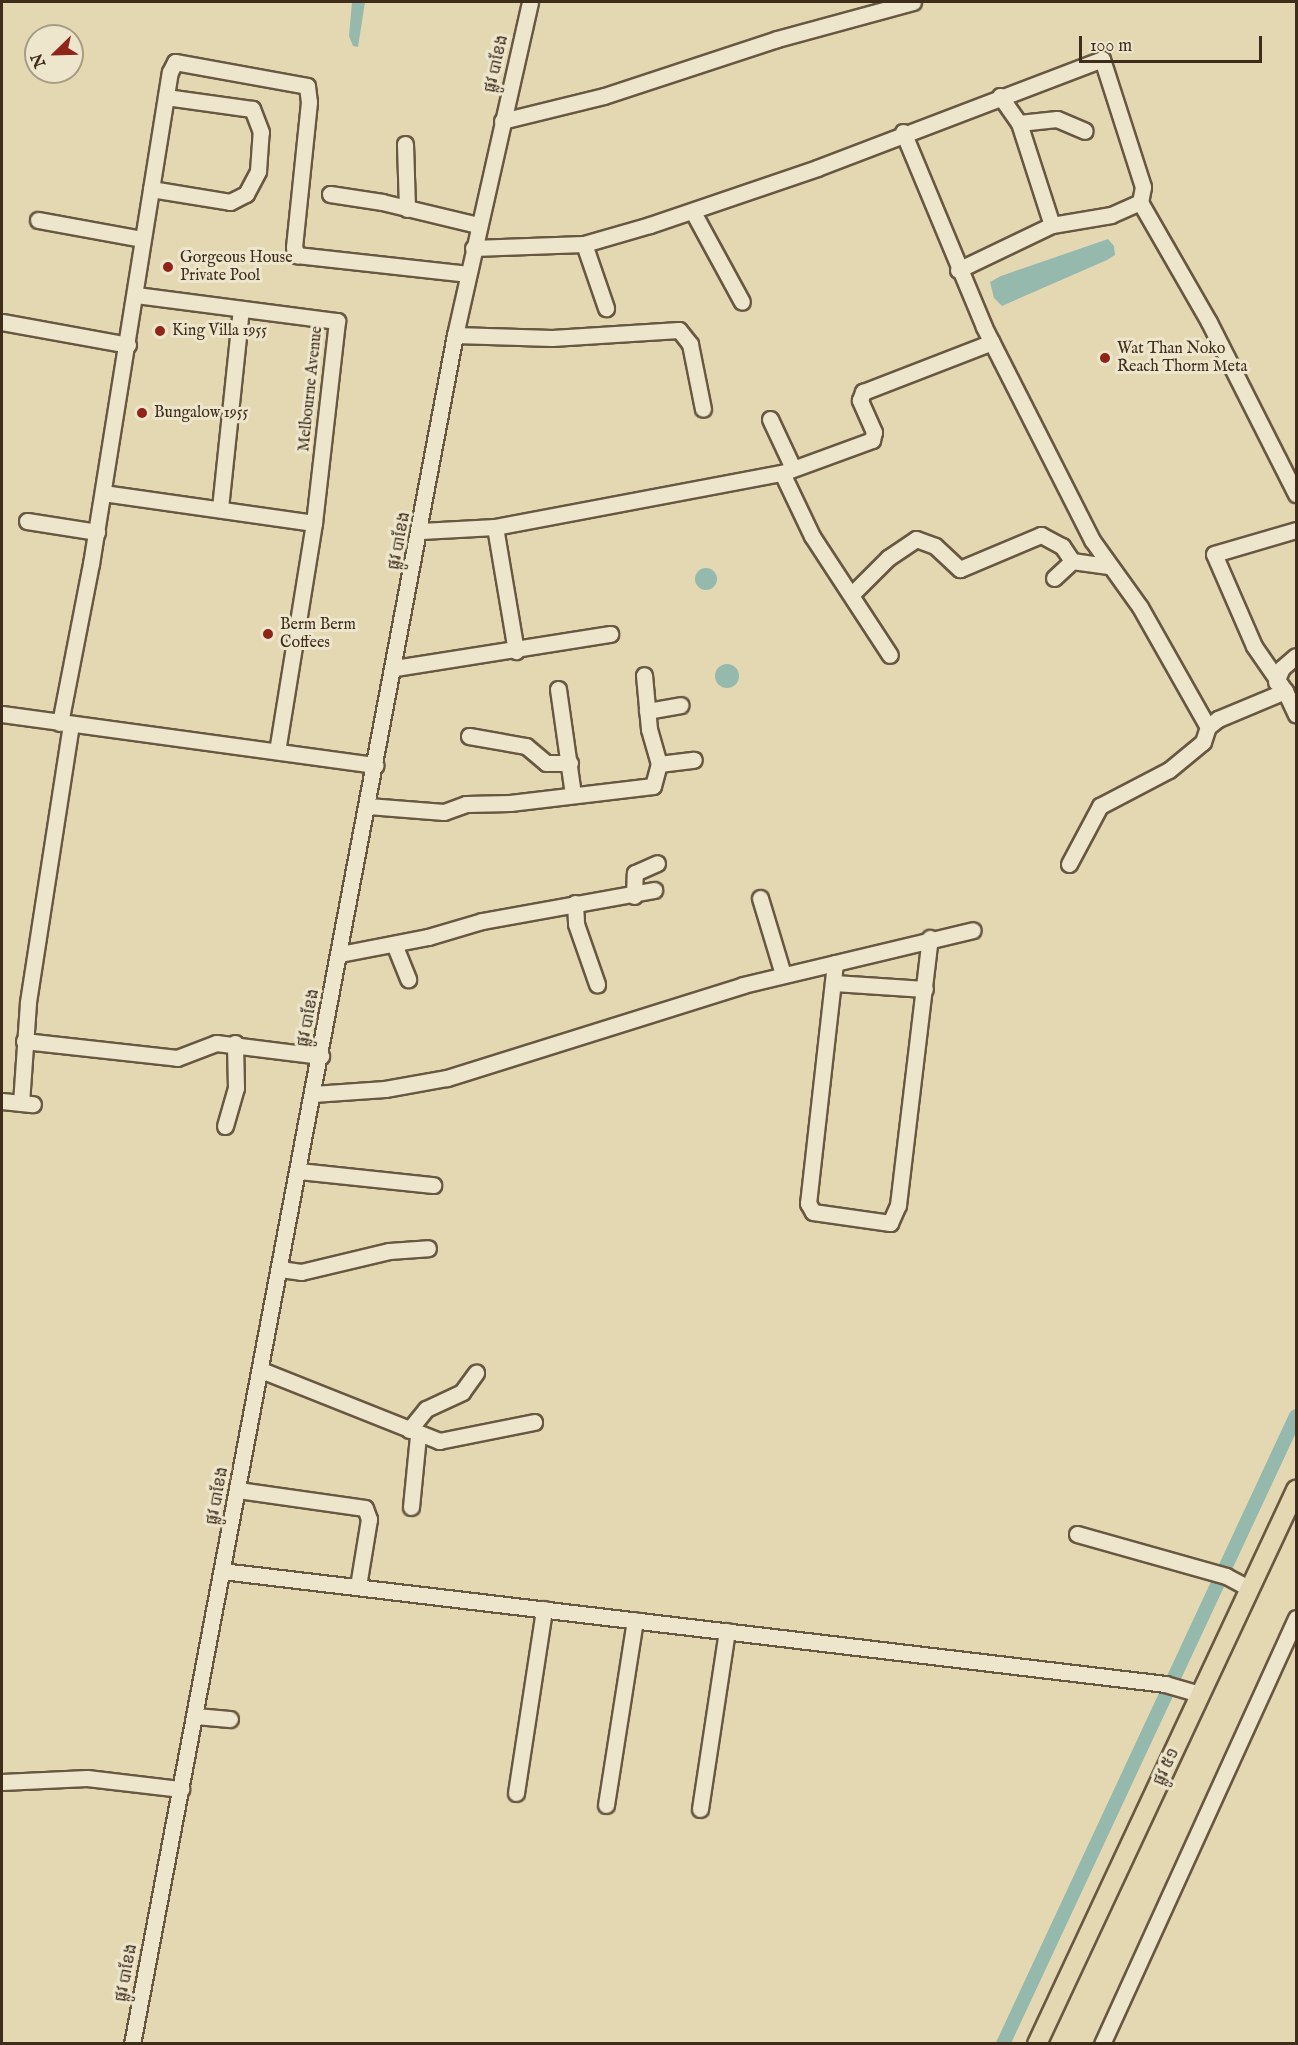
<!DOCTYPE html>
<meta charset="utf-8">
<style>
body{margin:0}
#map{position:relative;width:1298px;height:2045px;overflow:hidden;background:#e4d8b2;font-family:"IM FELL English","Noto Sans Khmer",serif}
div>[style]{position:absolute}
.water>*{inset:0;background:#95baad}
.round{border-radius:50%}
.canal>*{height:14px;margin:-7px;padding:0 7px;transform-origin:7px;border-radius:7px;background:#95baad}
.roads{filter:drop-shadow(2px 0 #685842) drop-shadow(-2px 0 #685842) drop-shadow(0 2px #685842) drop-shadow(0 -2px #685842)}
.minor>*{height:15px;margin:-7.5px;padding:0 7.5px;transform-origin:7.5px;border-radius:7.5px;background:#ede6cd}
.major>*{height:18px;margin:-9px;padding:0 9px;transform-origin:9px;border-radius:9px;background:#e4d8b2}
.dots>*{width:16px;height:16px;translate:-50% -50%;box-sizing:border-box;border:3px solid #ede6cd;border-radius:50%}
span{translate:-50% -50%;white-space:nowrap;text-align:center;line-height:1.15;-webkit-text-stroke:6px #ede6cd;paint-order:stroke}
.street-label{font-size:16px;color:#3f2d1c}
.poi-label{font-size:16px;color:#3f2d1c}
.left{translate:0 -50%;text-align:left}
.frame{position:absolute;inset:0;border:3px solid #3f2d1c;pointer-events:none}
.north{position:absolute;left:24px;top:24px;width:60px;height:60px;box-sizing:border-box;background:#ede6cd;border:2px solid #a79c86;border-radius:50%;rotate:247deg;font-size:16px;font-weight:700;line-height:24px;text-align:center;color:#3f2d1c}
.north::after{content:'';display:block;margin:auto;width:21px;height:27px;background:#8f2418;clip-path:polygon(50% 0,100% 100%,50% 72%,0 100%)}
.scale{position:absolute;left:1079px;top:36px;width:183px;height:27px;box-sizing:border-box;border:3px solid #3f2d1c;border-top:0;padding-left:8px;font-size:18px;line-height:21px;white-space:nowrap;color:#3f2d1c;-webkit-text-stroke:4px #ede6cd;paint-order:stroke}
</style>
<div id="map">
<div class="water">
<div style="clip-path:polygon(352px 2px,365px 2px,358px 47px,353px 46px,349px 36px)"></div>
<div style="clip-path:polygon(1108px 239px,1114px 246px,1115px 255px,1107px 260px,1002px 306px,994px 298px,990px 282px,1001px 276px)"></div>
<div class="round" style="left:695px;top:568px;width:22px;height:22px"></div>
<div class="round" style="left:715px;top:664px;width:24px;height:24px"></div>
</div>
<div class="canal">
<div style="left:1003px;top:2044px;width:693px;rotate:-64.99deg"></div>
</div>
<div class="roads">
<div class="minor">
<div style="left:1000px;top:96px;width:33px;rotate:55deg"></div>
<div style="left:1019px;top:123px;width:107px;rotate:72.1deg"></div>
<div style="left:502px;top:121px;width:105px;rotate:-13.8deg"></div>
<div style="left:604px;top:96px;width:182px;rotate:-18.2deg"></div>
<div style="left:777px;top:39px;width:141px;rotate:-15.2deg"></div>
<div style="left:1019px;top:123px;width:38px;rotate:-6deg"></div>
<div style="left:1057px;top:119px;width:30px;rotate:23deg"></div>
<div style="left:903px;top:132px;width:211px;rotate:67.4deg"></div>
<div style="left:984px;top:327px;width:239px;rotate:63.1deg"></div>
<div style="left:1092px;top:540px;width:82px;rotate:54.4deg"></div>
<div style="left:1140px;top:607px;width:138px;rotate:60.5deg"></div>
<div style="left:405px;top:144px;width:65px;rotate:88.2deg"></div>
<div style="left:151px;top:189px;width:80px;rotate:9.3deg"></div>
<div style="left:230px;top:202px;width:18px;rotate:-27deg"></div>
<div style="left:246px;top:194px;width:26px;rotate:-62deg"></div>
<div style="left:258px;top:171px;width:39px;rotate:-86deg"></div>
<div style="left:261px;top:132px;width:25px;rotate:-111deg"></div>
<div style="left:252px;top:109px;width:87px;rotate:-172.1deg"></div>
<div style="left:330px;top:194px;width:53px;rotate:8.7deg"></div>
<div style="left:382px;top:202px;width:99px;rotate:13.5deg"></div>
<div style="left:693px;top:212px;width:102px;rotate:61.4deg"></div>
<div style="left:38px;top:220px;width:106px;rotate:10.4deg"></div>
<div style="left:584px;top:244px;width:68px;rotate:71deg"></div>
<div style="left:473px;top:248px;width:111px;rotate:-2.1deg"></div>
<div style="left:584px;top:244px;width:69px;rotate:-16.1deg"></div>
<div style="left:650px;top:225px;width:176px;rotate:-18.8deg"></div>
<div style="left:817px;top:168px;width:305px;rotate:-20.9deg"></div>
<div style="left:1102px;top:59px;width:134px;rotate:72.2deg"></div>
<div style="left:1143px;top:187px;width:15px;rotate:101deg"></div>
<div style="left:1140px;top:202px;width:138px;rotate:60.1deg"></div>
<div style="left:1209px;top:322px;width:193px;rotate:63.2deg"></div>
<div style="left:958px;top:270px;width:104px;rotate:-25.6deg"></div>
<div style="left:1052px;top:225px;width:60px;rotate:-9.6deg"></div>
<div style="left:1111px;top:215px;width:32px;rotate:-24deg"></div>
<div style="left:136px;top:295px;width:203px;rotate:7.4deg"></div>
<div style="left:337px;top:321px;width:203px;rotate:96.5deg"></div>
<div style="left:314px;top:523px;width:231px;rotate:99.2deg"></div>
<div style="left:2px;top:322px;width:128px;rotate:10.3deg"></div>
<div style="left:455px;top:335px;width:97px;rotate:1.8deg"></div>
<div style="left:552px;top:338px;width:127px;rotate:-3.6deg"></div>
<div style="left:679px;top:330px;width:18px;rotate:52deg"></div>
<div style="left:690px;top:344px;width:66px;rotate:78.7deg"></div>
<div style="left:770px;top:419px;width:54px;rotate:64.9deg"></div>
<div style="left:782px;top:473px;width:70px;rotate:64.5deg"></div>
<div style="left:812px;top:536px;width:142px;rotate:56.8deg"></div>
<div style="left:103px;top:493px;width:213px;rotate:8.1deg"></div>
<div style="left:220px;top:508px;width:200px;rotate:-84deg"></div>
<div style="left:27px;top:521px;width:71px;rotate:8.9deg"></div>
<div style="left:495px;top:527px;width:126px;rotate:80.4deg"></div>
<div style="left:421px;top:531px;width:74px;rotate:-3.1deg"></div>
<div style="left:495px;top:527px;width:292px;rotate:-10.7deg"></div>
<div style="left:782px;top:473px;width:96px;rotate:-20.1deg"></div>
<div style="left:872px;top:440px;width:8px;rotate:-76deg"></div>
<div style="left:874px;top:432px;width:35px;rotate:-114deg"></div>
<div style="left:860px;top:400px;width:9px;rotate:-69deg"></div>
<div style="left:863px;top:392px;width:138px;rotate:-21.2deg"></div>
<div style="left:1054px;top:578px;width:25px;rotate:-43deg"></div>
<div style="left:1072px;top:561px;width:35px;rotate:8deg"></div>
<div style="left:852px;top:594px;width:51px;rotate:-45deg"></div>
<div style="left:888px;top:558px;width:34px;rotate:-34deg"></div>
<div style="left:916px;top:539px;width:20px;rotate:20deg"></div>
<div style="left:935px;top:546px;width:34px;rotate:43deg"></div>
<div style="left:960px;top:569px;width:88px;rotate:-22.8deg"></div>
<div style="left:1041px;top:535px;width:24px;rotate:28deg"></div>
<div style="left:1062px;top:546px;width:18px;rotate:56deg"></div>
<div style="left:395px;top:668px;width:218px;rotate:-9deg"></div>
<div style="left:1276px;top:682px;width:15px;rotate:-67deg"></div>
<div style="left:1282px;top:668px;width:18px;rotate:-41deg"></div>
<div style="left:558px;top:689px;width:107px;rotate:81.9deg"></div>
<div style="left:1285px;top:691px;width:55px;rotate:-124.6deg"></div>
<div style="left:1254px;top:646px;width:100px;rotate:-113.5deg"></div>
<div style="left:1214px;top:554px;width:85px;rotate:-16.3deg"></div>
<div style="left:647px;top:711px;width:34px;rotate:-10deg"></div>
<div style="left:2px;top:714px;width:377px;rotate:7.8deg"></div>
<div style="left:60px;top:723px;width:162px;rotate:-79deg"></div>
<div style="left:91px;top:564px;width:498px;rotate:-80.9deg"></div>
<div style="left:170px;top:72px;width:11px;rotate:-63deg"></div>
<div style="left:175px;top:62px;width:134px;rotate:10.3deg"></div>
<div style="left:307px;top:86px;width:16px;rotate:83deg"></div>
<div style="left:309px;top:102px;width:146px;rotate:95.9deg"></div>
<div style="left:294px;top:247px;width:9px;rotate:69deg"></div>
<div style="left:297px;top:255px;width:172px;rotate:6.3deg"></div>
<div style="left:469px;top:736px;width:58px;rotate:10deg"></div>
<div style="left:526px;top:746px;width:26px;rotate:40deg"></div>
<div style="left:546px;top:763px;width:24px"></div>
<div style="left:659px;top:764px;width:35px;rotate:-7deg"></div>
<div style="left:368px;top:806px;width:76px;rotate:4.5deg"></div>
<div style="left:444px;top:812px;width:23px;rotate:-20deg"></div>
<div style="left:466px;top:804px;width:44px;rotate:-1.3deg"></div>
<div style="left:510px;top:803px;width:144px;rotate:-6.8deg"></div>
<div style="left:653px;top:786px;width:23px;rotate:-75deg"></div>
<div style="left:659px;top:764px;width:36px;rotate:-106deg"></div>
<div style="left:649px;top:729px;width:54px;rotate:-95.3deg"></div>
<div style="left:1069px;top:864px;width:66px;rotate:-61.9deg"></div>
<div style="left:1100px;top:806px;width:78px;rotate:-27.6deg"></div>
<div style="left:1169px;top:770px;width:44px;rotate:-39.5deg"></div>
<div style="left:1203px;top:742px;width:16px;rotate:-72deg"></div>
<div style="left:1208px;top:727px;width:13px;rotate:-39deg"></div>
<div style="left:1218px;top:719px;width:73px;rotate:-22.7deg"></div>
<div style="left:1285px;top:691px;width:26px;rotate:65deg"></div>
<div style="left:634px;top:896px;width:23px;rotate:-88deg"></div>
<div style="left:635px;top:873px;width:24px;rotate:-24deg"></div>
<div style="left:760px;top:898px;width:79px;rotate:73.2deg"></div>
<div style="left:575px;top:903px;width:21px;rotate:87deg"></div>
<div style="left:576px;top:924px;width:64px;rotate:70.7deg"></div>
<div style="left:394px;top:944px;width:38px;rotate:68deg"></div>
<div style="left:340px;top:954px;width:90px;rotate:-10.9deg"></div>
<div style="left:428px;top:937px;width:56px;rotate:-16.5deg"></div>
<div style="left:482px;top:921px;width:175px;rotate:-10.2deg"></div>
<div style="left:835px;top:963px;width:242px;rotate:96.4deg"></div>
<div style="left:808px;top:1203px;width:10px;rotate:61deg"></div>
<div style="left:813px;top:1212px;width:78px;rotate:8.1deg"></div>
<div style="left:890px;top:1223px;width:20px;rotate:-66deg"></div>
<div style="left:898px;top:1205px;width:269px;rotate:-83.2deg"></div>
<div style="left:834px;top:983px;width:91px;rotate:3.8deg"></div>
<div style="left:24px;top:1041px;width:154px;rotate:6.3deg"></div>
<div style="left:177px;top:1058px;width:42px;rotate:-21deg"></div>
<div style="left:216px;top:1043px;width:106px;rotate:7.1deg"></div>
<div style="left:313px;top:1094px;width:72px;rotate:-4deg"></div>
<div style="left:385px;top:1089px;width:63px;rotate:-10.1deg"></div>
<div style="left:447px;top:1078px;width:310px;rotate:-17.4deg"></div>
<div style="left:743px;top:985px;width:236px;rotate:-13.4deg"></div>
<div style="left:2px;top:1101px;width:31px;rotate:6deg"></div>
<div style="left:21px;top:1103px;width:101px;rotate:-86deg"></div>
<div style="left:28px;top:1002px;width:280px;rotate:-81.2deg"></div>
<div style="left:225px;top:1126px;width:40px;rotate:-74deg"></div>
<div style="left:236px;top:1088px;width:45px;rotate:-91.3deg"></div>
<div style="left:299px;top:1171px;width:135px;rotate:6deg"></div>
<div style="left:280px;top:1269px;width:21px;rotate:8deg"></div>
<div style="left:301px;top:1272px;width:90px;rotate:-13.4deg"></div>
<div style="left:389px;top:1251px;width:39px;rotate:-4deg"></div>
<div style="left:261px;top:1370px;width:192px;rotate:21.7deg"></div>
<div style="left:439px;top:1441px;width:97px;rotate:-11.3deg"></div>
<div style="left:409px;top:1430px;width:27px;rotate:-51deg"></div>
<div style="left:426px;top:1409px;width:40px;rotate:-25deg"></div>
<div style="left:462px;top:1392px;width:24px;rotate:-54deg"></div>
<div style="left:238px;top:1490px;width:128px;rotate:8.1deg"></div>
<div style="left:365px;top:1508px;width:12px;rotate:70deg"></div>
<div style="left:369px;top:1519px;width:68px;rotate:99.3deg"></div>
<div style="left:411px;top:1507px;width:71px;rotate:-84.4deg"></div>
<div style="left:1077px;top:1534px;width:155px;rotate:15.7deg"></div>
<div style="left:1226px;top:1576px;width:27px;rotate:28deg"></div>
<div style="left:222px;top:1571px;width:950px;rotate:6.83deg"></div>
<div style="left:1165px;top:1684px;width:37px;rotate:16deg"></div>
<div style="left:195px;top:1716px;width:35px;rotate:5deg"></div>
<div style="left:2px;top:1782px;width:85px;rotate:-2.7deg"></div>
<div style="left:87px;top:1778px;width:95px;rotate:6.7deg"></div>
<div style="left:516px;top:1793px;width:186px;rotate:-81.3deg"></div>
<div style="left:606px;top:1805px;width:187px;rotate:-81.1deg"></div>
<div style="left:700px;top:1809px;width:180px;rotate:-81.4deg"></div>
<div style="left:132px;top:2044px;width:1739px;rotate:-79.3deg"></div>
<div style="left:455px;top:335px;width:341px;rotate:-77.3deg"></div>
<div style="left:1102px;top:2044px;width:468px;rotate:-65.5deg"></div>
</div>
<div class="major">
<div style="left:1037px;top:2044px;width:612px;rotate:-64.94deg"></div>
</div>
</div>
<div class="dots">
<div style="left:168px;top:267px;background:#8f2418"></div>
<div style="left:160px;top:331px;background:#8f2418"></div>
<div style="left:1105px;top:358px;background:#8f2418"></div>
<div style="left:142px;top:413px;background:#8f2418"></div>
<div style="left:268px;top:634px;background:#8f2418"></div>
</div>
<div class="street-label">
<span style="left:497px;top:64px;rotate:-77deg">ផ្លូវ បាខែង</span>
<span style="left:311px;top:389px;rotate:-84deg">Melbourne Avenue</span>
<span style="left:400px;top:541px;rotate:-79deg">ផ្លូវ បាខែង</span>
<span style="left:309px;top:1018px;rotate:-79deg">ផ្លូវ បាខែង</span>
<span style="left:218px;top:1496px;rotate:-79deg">ផ្លូវ បាខែង</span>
<span style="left:1167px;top:1767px;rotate:-65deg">ផ្លូវ ៥១</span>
<span style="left:127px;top:1973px;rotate:-79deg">ផ្លូវ បាខែង</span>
</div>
<div class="poi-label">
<span class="left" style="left:180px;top:267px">Gorgeous House<br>Private Pool</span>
<span class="left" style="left:172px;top:331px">King Villa 1955</span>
<span class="left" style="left:1117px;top:358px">Wat Than Noko<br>Reach Thorm Meta</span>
<span class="left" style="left:154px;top:413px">Bungalow 1955</span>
<span class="left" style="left:280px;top:634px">Berm Berm<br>Coffees</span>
</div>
<div class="frame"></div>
<div class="north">N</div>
<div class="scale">100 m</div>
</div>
